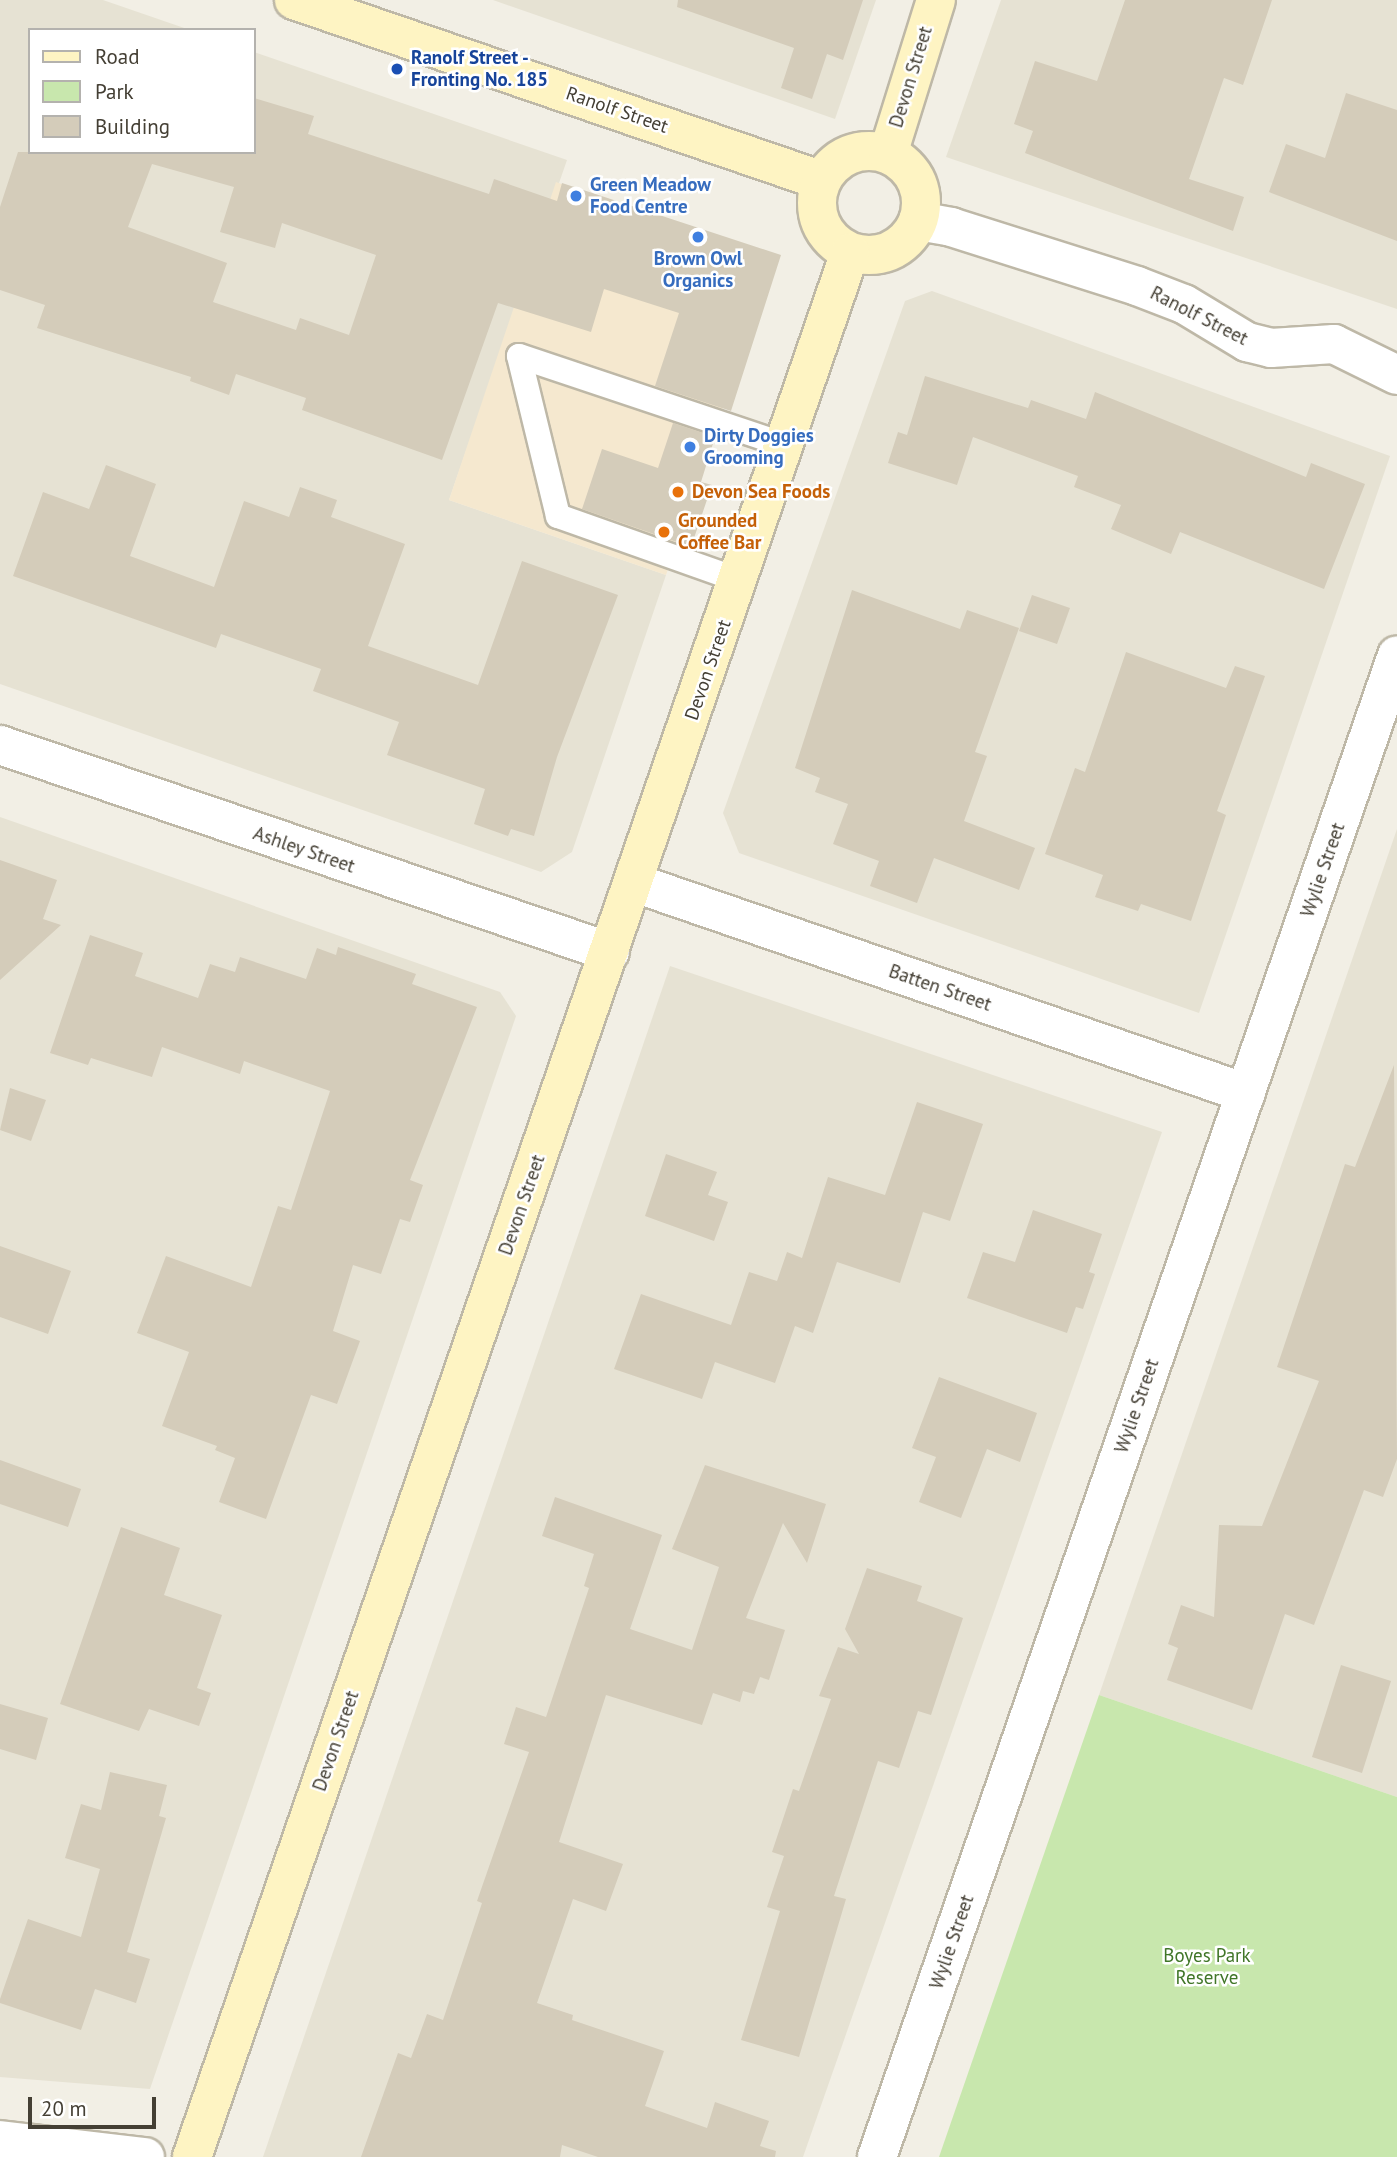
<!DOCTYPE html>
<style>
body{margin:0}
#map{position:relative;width:1397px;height:2157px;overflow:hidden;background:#f2efe5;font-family:"PT Sans",sans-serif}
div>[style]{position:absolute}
.residential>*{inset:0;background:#e6e2d3}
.commercial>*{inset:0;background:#f5e8cf}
.green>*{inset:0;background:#c8e7ad}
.building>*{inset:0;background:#d4ccba}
.roads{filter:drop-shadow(2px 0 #beb8a7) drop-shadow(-2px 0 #beb8a7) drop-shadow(0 2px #beb8a7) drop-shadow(0 -2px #beb8a7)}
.lane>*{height:24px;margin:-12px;padding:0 12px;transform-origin:12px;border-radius:12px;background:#fff}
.street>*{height:38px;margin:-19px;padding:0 19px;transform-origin:19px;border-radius:19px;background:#fff}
.secondary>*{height:38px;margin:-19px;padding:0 19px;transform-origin:19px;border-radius:19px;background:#fef4c3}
.secondary>.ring{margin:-19px;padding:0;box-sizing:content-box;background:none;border:38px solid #fef4c3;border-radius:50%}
.dots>*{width:19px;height:19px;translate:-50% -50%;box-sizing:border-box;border:4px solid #fff;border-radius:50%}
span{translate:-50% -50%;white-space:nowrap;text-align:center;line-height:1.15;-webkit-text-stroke:5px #fff;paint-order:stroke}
.transit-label{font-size:19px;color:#164399;font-weight:700}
.left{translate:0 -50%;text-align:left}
.street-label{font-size:19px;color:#443f34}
.shop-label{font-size:19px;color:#366cbe;font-weight:700}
.food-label{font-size:19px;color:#c56008;font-weight:700}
.park-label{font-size:19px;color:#407628}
.legend{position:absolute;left:28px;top:28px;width:228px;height:126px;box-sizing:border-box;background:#fff;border:2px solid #b4b2ae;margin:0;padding:9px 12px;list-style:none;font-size:21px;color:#443f34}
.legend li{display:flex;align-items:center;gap:14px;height:35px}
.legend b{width:35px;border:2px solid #b4b2ae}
.scale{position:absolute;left:28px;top:2097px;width:128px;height:32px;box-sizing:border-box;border:4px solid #443f34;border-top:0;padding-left:9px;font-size:21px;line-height:24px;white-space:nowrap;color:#443f34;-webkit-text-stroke:5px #fff;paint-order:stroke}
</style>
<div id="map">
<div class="residential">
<div style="clip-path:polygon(0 0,103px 0,190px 30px,30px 30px,30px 152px,254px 152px,254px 52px,567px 160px,449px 500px,666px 575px,572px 852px,541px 872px,0 684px)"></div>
<div style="clip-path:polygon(493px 0,876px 0,835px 119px)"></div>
<div style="clip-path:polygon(1001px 0,1397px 0,1397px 309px,946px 157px)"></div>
<div style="clip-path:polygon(932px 291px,1390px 456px,1199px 1013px,739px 853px,723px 813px,905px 301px)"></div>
<div style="clip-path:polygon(0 817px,500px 992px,516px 1016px,150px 2089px,0 2077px)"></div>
<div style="clip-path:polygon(1397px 829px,1397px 1797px,1099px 1695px)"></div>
<div style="clip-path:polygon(670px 966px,1162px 1132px,803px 2157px,263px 2157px)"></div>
</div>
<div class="commercial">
<div style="clip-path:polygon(556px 182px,773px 260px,666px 575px,449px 500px)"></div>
</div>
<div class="green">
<div style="clip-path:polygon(1099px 1695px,1397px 1797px,1397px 2157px,939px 2157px)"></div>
</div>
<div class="building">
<div style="clip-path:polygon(678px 0,863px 0,843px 60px,827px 54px,812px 99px,781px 88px,794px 48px,677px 7px)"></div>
<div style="clip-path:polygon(1125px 0,1272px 0,1243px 85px,1224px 78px,1189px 179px,1244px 197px,1233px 231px,1025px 153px,1033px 131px,1014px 124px,1035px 61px,1097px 81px)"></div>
<div style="clip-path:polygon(1346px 93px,1397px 110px,1397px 241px,1269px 192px,1286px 144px,1325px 158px)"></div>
<div style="clip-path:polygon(evenodd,254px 98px,314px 116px,308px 134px,489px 194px,494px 179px,557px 201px,562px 183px,781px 255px,731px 411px,655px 386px,679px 313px,604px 289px,591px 332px,498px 303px,442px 460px,302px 410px,306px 398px,236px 374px,229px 395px,190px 381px,191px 377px,37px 328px,45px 305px,0 290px,0 207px,18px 152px,254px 152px,254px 98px,152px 164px,234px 187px,220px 232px,275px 248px,282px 223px,376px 255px,349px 335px,300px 318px,296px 330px,213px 302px,227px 263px,128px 227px,152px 164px)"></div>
<div style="clip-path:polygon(925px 376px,1028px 408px,1031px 400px,1086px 419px,1095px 392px,1306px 477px,1311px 463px,1365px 484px,1324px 589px,1180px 532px,1171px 554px,1111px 529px,1121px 505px,1074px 487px,1078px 476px,973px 437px,957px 485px,888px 463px,898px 432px,907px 435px)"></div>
<div style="clip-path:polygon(673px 423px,715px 437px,701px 482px,712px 485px,691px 547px,582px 509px,602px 449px,658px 468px)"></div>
<div style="clip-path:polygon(106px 465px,156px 484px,130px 556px,214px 587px,244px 501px,289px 517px,300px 487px,337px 500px,331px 517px,405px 544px,368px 646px,478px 685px,522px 561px,618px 595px,557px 757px,534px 836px,511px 829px,508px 836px,474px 824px,485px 789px,387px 755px,399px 722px,313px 691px,321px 669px,221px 634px,216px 648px,13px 576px,43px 492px,89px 509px)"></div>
<div style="clip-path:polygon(852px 590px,960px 629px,967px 610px,1019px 628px,975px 752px,987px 756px,964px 821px,1035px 848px,1019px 890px,934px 858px,917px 903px,870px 886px,879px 861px,833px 844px,848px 804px,815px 792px,820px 778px,795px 768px)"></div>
<div style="clip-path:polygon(1032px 595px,1070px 608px,1057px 644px,1019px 631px)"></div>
<div style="clip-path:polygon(1126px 652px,1226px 688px,1235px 666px,1265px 676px,1217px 811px,1226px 815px,1191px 921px,1141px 904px,1138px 911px,1095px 897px,1103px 875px,1045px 854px,1075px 768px,1085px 772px)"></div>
<div style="clip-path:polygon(0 860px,57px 880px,43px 919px,61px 925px,0 980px)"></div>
<div style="clip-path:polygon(90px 935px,143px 953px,135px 976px,198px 998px,210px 964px,235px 972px,240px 957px,306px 979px,317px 948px,336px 955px,338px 947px,416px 974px,412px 984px,477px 1007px,410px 1180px,423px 1185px,410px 1222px,400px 1219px,381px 1274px,353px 1265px,333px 1331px,360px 1341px,337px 1404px,311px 1395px,266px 1519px,219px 1502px,235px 1458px,215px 1450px,217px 1446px,162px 1426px,189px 1352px,137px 1333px,166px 1256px,251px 1287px,278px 1206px,291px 1210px,330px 1091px,244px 1061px,240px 1074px,162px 1047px,152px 1077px,91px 1058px,88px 1065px,50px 1053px)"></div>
<div style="clip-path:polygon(1394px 1065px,1397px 1459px,1383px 1497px,1364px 1490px,1314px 1625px,1285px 1614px,1252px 1710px,1167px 1680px,1178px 1648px,1168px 1644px,1181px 1605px,1214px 1617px,1219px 1525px,1262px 1526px,1319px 1381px,1277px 1367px,1345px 1164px,1355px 1167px)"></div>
<div style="clip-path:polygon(10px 1088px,46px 1100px,31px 1141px,0 1130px)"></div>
<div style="clip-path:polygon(917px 1102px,983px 1124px,950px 1221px,923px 1212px,900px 1283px,837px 1262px,813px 1333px,795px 1326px,775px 1383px,715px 1362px,702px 1399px,614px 1369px,641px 1294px,731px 1325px,749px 1272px,777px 1281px,787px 1252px,802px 1258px,828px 1177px,885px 1195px)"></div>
<div style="clip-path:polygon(666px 1154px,717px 1172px,708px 1195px,728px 1202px,714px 1241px,645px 1216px)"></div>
<div style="clip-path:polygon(1033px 1210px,1102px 1234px,1089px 1272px,1095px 1274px,1083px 1309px,1076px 1307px,1067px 1333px,967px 1298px,983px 1252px,1015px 1262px)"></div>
<div style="clip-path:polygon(0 1246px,71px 1271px,48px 1334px,0 1317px)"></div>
<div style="clip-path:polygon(939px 1377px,1037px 1413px,1020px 1462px,987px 1449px,961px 1518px,919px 1502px,936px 1457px,912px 1448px)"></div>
<div style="clip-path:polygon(0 1460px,81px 1489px,68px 1527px,0 1504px)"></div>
<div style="clip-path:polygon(705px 1465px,826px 1504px,807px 1563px,783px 1523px,746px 1618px,785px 1630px,769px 1680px,760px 1677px,754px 1694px,743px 1691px,740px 1702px,713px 1693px,702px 1725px,606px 1695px,559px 1842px,623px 1864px,606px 1911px,573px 1899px,537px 2003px,573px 2015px,572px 2020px,664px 2051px,645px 2106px,707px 2128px,715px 2102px,769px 2121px,760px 2146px,776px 2151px,775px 2157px,598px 2157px,562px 2145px,560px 2157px,361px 2157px,398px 2053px,411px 2058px,427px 2014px,443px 2020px,482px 1903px,477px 1901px,529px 1752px,504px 1744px,516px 1707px,546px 1717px,589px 1588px,584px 1586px,594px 1554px,542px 1536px,555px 1497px,662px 1535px,630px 1629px,692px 1650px,719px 1567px,672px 1549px)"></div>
<div style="clip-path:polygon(121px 1527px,180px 1548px,164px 1595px,222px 1615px,197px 1688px,211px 1693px,199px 1726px,149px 1709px,139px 1731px,60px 1704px)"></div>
<div style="clip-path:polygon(867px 1568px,922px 1586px,917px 1601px,963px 1618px,931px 1715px,918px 1711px,899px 1768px,878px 1761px,834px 1896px,846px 1899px,799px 2057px,741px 2040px,780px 1911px,767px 1907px,784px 1856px,772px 1852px,793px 1789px,799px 1791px,831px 1699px,819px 1696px,838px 1647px,859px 1654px,845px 1629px)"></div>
<div style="clip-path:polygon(1341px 1665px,1391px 1681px,1362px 1773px,1312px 1757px)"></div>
<div style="clip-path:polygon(0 1704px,48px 1718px,36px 1760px,0 1749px)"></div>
<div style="clip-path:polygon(110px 1772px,167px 1785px,159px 1816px,166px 1818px,127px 1952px,150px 1959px,136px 2003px,95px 1989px,81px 2030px,0 2003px,0 1999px,28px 1919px,81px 1937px,100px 1869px,65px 1858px,81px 1804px,101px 1810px)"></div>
</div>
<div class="roads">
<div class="lane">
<div style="left:519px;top:356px;width:165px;rotate:76.3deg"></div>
<div style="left:558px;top:516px;width:192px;rotate:19.5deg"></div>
<div style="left:519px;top:356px;width:280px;rotate:18.5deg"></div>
</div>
<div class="street">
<div style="left:918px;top:221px;width:34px;rotate:10deg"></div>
<div style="left:951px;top:227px;width:195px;rotate:17.6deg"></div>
<div style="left:1137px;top:286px;width:50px;rotate:21deg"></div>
<div style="left:1184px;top:304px;width:74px;rotate:31.1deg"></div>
<div style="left:1247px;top:342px;width:25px;rotate:14deg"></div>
<div style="left:1271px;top:348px;width:63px;rotate:-3.6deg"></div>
<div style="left:1334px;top:344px;width:70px;rotate:26.2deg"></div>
<div style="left:0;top:745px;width:644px;rotate:18.74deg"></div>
<div style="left:635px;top:883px;width:646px;rotate:18.97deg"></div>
<div style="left:0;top:2140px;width:146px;rotate:6.7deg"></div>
<div style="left:877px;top:2157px;width:1589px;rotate:-70.9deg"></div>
</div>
<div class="secondary">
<div style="left:294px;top:0;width:556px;rotate:18.89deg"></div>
<div class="ring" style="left:817px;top:151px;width:66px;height:66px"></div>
<div style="left:888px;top:154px;width:161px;rotate:-72.7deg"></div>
<div style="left:192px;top:2157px;width:2015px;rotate:-70.94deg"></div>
</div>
</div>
<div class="dots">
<div style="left:397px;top:69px;background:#1a4fb4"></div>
<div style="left:576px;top:196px;background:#3f7fe0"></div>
<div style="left:698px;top:237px;background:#3f7fe0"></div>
<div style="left:690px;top:447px;background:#3f7fe0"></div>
<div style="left:678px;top:492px;background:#e8710a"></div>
<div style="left:664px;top:532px;background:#e8710a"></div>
</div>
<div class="transit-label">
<span class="left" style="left:411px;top:69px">Ranolf Street -<br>Fronting No. 185</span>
</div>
<div class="street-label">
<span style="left:911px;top:77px;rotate:-73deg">Devon Street</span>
<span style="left:617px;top:110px;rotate:19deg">Ranolf Street</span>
<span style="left:1199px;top:316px;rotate:27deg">Ranolf Street</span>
<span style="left:708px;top:670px;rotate:-71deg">Devon Street</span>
<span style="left:304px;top:850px;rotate:19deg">Ashley Street</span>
<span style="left:1323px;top:870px;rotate:-71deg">Wylie Street</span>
<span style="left:940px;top:988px;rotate:19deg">Batten Street</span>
<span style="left:522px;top:1205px;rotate:-71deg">Devon Street</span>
<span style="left:1137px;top:1406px;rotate:-71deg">Wylie Street</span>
<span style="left:336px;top:1741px;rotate:-71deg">Devon Street</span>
<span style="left:952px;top:1942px;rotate:-71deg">Wylie Street</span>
</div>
<div class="shop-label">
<span class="left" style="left:590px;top:196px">Green Meadow<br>Food Centre</span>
<span style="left:698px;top:270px">Brown Owl<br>Organics</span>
<span class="left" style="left:704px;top:447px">Dirty Doggies<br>Grooming</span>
</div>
<div class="food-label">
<span class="left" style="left:692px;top:492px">Devon Sea Foods</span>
<span class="left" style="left:678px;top:532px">Grounded<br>Coffee Bar</span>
</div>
<div class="park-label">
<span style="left:1207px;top:1967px">Boyes Park<br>Reserve</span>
</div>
<ul class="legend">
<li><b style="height:9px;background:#fef4c3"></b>Road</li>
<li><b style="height:19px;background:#c8e7ad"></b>Park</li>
<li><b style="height:19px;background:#d4ccba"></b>Building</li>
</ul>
<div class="scale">20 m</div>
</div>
